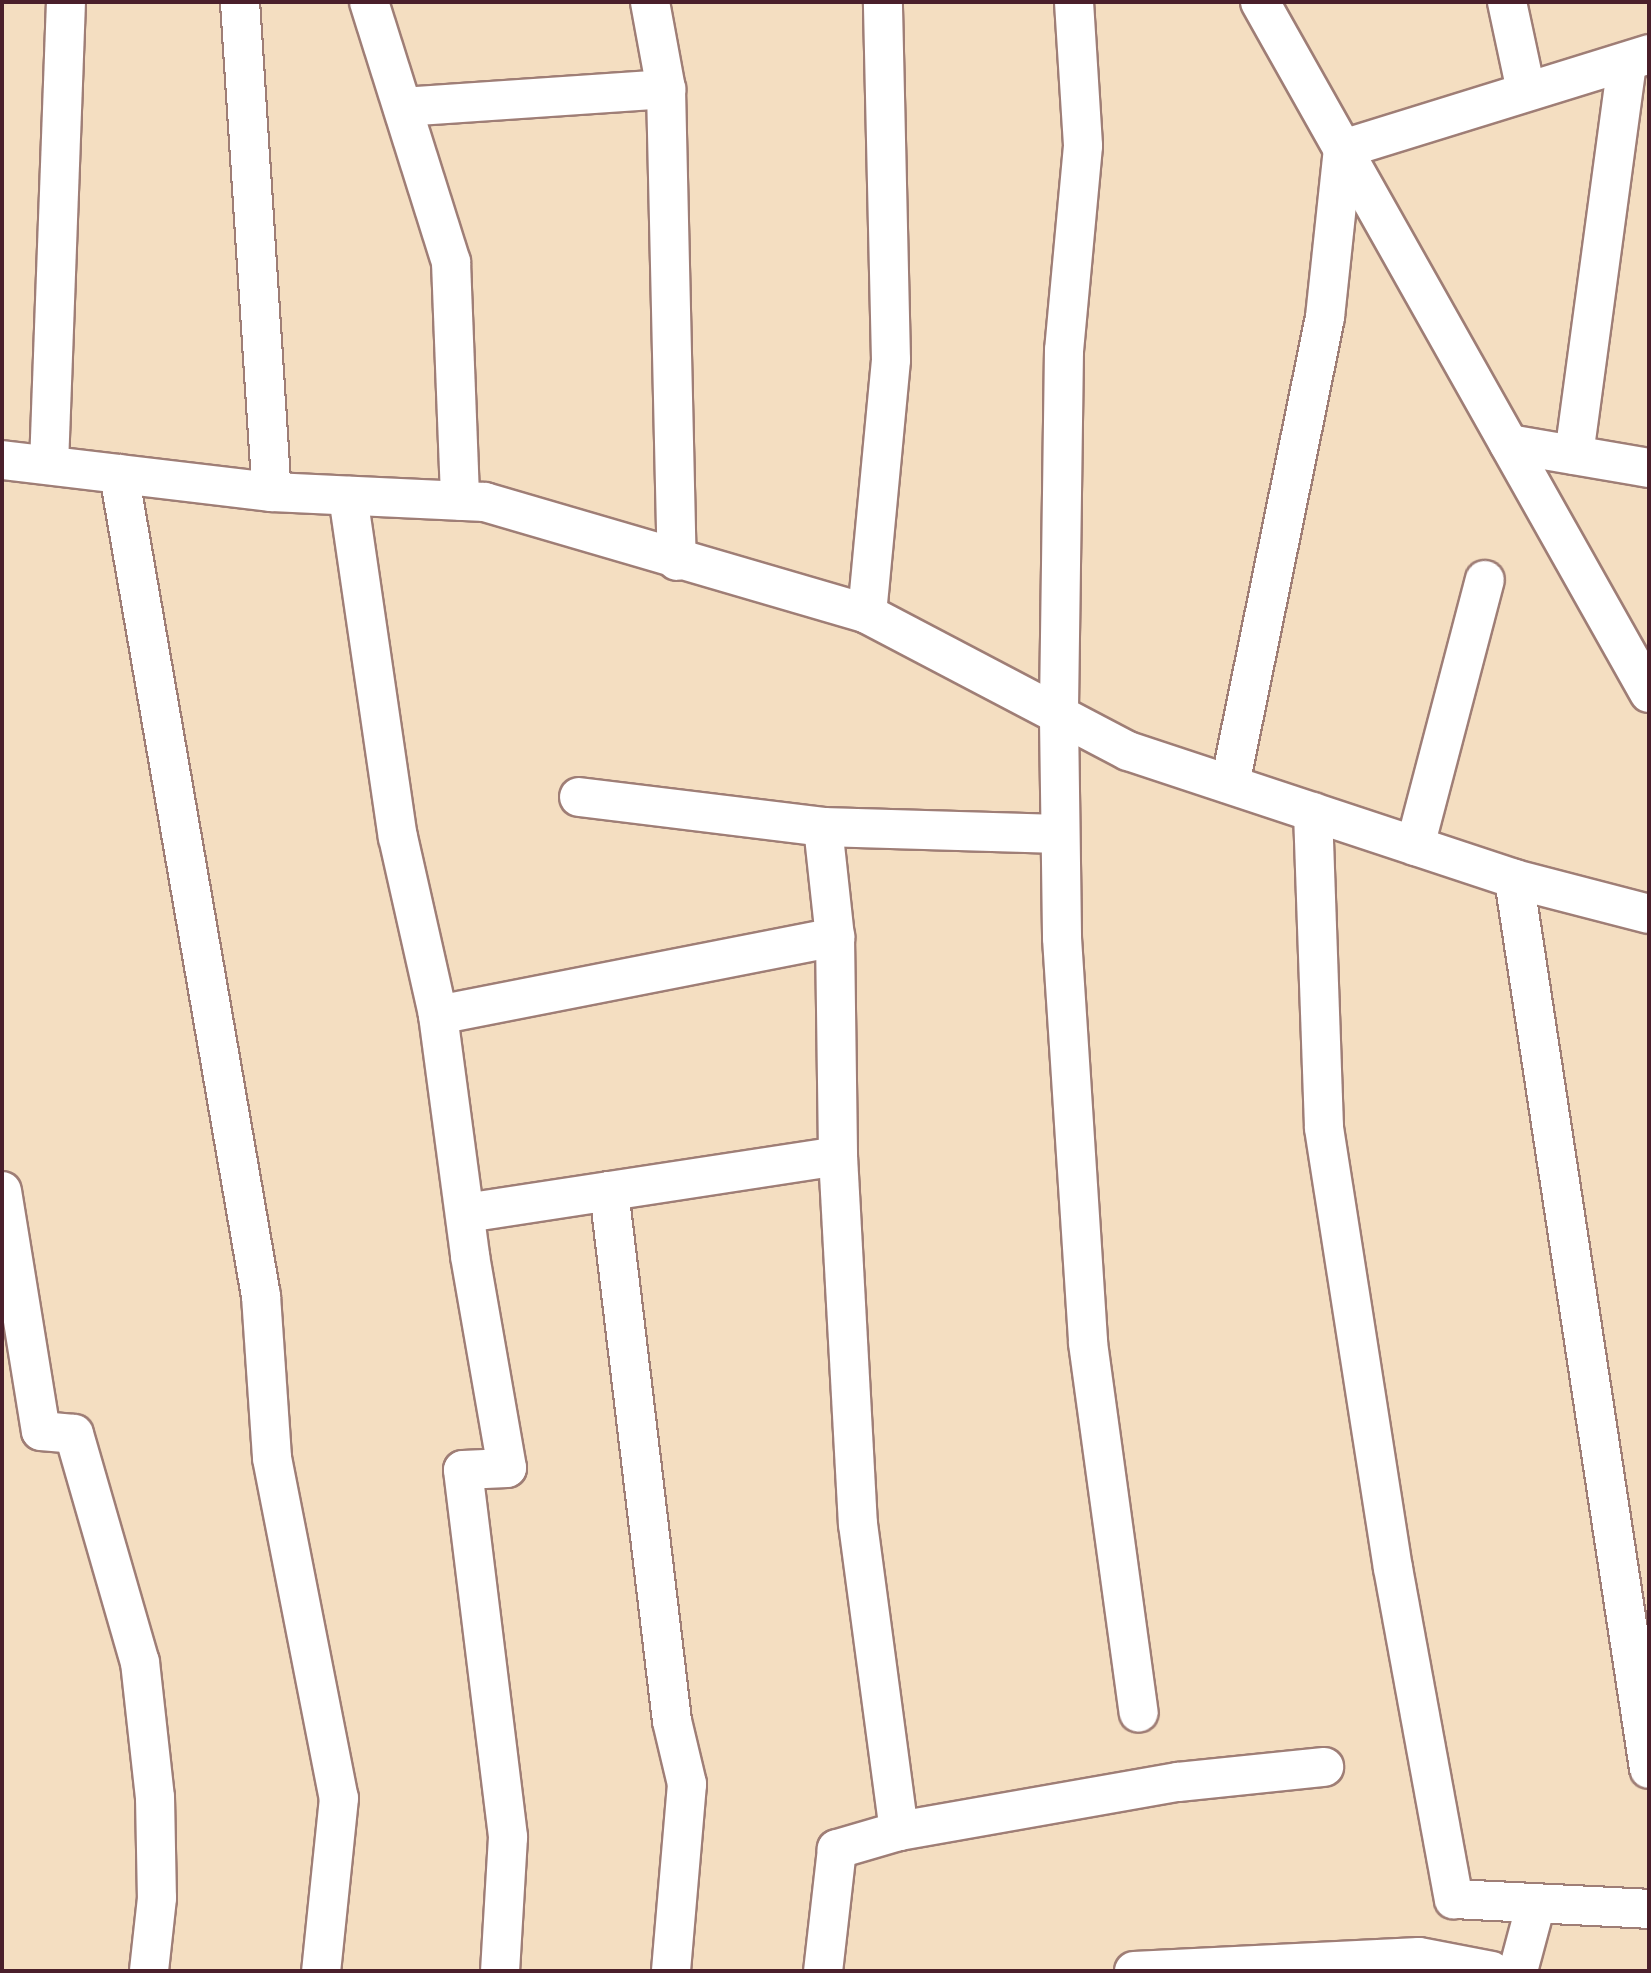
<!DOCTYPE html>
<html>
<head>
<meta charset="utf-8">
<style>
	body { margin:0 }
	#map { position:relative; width:1651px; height:1973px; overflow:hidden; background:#f4dec1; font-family:"Libre Bodoni",serif }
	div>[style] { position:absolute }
	.roads { filter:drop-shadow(2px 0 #9f7e76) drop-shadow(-2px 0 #9f7e76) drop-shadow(0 2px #9f7e76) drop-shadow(0 -2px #9f7e76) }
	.minor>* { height:38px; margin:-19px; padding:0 19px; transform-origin:19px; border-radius:19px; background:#fff }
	span { translate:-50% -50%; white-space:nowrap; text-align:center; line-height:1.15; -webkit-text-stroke:5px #fcf5e5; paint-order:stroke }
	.frame { position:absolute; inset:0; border:4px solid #4a1f2b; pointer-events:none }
</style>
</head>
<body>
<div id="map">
	<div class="roads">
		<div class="minor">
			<i style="left:240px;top:2px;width:491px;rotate:86.3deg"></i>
			<i style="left:369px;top:2px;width:273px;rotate:72.5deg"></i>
			<i style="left:451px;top:262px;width:239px;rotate:87.8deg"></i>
			<i style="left:650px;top:2px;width:88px;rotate:79.6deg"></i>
			<i style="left:666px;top:89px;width:472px;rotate:88.7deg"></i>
			<i style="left:1074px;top:2px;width:144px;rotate:86.4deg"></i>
			<i style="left:1083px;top:146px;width:205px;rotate:95.3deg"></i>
			<i style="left:1064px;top:350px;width:369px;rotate:90.8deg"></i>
			<i style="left:1059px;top:719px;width:219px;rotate:89.2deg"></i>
			<i style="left:1062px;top:938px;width:406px;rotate:86.3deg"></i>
			<i style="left:1088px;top:1343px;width:373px;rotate:82.2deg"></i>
			<i style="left:1260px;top:2px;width:793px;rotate:60.62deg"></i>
			<i style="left:1507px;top:2px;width:91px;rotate:77.9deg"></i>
			<i style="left:403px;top:107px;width:264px;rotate:-3.9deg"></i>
			<i style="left:1509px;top:444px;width:142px;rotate:9.7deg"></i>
			<i style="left:1574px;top:455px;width:397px;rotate:-82.3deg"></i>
			<i style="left:2px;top:460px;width:272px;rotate:6.8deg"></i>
			<i style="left:272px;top:492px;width:213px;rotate:2.7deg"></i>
			<i style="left:485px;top:502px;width:398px;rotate:16.3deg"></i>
			<i style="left:867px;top:614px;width:295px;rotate:27.7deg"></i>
			<i style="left:1128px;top:751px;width:407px;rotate:18.3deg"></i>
			<i style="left:1514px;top:879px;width:139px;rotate:14.5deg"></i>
			<i style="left:49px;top:465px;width:463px;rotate:-87.9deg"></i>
			<i style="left:119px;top:474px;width:834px;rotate:80.2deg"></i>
			<i style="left:261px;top:1296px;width:162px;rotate:86.1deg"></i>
			<i style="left:272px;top:1458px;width:347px;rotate:78.9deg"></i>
			<i style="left:339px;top:1798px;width:174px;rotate:95.9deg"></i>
			<i style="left:348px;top:496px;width:345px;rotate:81.7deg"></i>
			<i style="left:398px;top:837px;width:182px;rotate:77.3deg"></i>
			<i style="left:438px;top:1015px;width:243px;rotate:82.4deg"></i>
			<i style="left:470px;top:1256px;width:215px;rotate:80.1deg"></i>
			<i style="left:507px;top:1468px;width:44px;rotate:177.4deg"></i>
			<i style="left:463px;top:1470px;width:370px;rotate:83deg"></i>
			<i style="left:508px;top:1837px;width:134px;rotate:93.4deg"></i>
			<i style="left:867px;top:614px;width:255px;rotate:-84.6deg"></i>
			<i style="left:891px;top:360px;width:358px;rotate:-91.3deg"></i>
			<i style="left:1230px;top:784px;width:477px;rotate:-78.5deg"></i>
			<i style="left:1325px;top:317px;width:169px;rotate:-83.9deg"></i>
			<i style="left:1343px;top:149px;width:320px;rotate:-17.2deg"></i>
			<i style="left:579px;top:797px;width:246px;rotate:7deg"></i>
			<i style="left:823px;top:827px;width:237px;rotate:1.7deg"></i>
			<i style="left:1313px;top:812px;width:316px;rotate:88deg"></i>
			<i style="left:1324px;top:1128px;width:445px;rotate:81.1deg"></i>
			<i style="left:1393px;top:1568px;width:337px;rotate:79.6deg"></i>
			<i style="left:1454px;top:1899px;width:195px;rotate:2.9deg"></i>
			<i style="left:823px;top:827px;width:111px;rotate:83.8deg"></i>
			<i style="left:835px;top:937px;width:219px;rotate:89.2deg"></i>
			<i style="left:838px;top:1156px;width:369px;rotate:86.9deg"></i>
			<i style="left:858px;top:1524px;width:310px;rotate:82.4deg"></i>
			<i style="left:899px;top:1831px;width:65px;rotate:163.8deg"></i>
			<i style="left:837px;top:1849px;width:123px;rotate:96.5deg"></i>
			<i style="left:1415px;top:846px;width:275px;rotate:-75.3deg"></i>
			<i style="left:1514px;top:879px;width:900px;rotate:81.37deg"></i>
			<i style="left:438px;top:1015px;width:405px;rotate:-11.1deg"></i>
			<i style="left:2px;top:1191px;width:243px;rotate:80.8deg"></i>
			<i style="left:41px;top:1431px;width:33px;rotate:5deg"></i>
			<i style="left:74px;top:1434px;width:237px;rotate:73.9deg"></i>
			<i style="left:140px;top:1662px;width:136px;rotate:83.7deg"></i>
			<i style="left:155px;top:1797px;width:101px;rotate:88.9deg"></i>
			<i style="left:157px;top:1898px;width:73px;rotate:96.3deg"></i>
			<i style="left:609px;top:1191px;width:534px;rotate:83.22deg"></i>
			<i style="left:672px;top:1721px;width:65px;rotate:76.6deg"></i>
			<i style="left:687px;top:1784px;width:188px;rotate:94.9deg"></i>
			<i style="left:466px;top:1213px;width:376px;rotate:-8.7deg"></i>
			<i style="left:899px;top:1831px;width:283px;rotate:-10deg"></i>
			<i style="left:1178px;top:1782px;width:147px;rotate:-5.9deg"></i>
			<i style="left:1134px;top:1971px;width:285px;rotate:-2.8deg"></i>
			<i style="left:1419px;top:1957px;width:74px;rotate:10.9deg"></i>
			<i style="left:1518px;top:1971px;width:69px;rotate:-75deg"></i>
		</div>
	</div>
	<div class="frame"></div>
</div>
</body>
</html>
